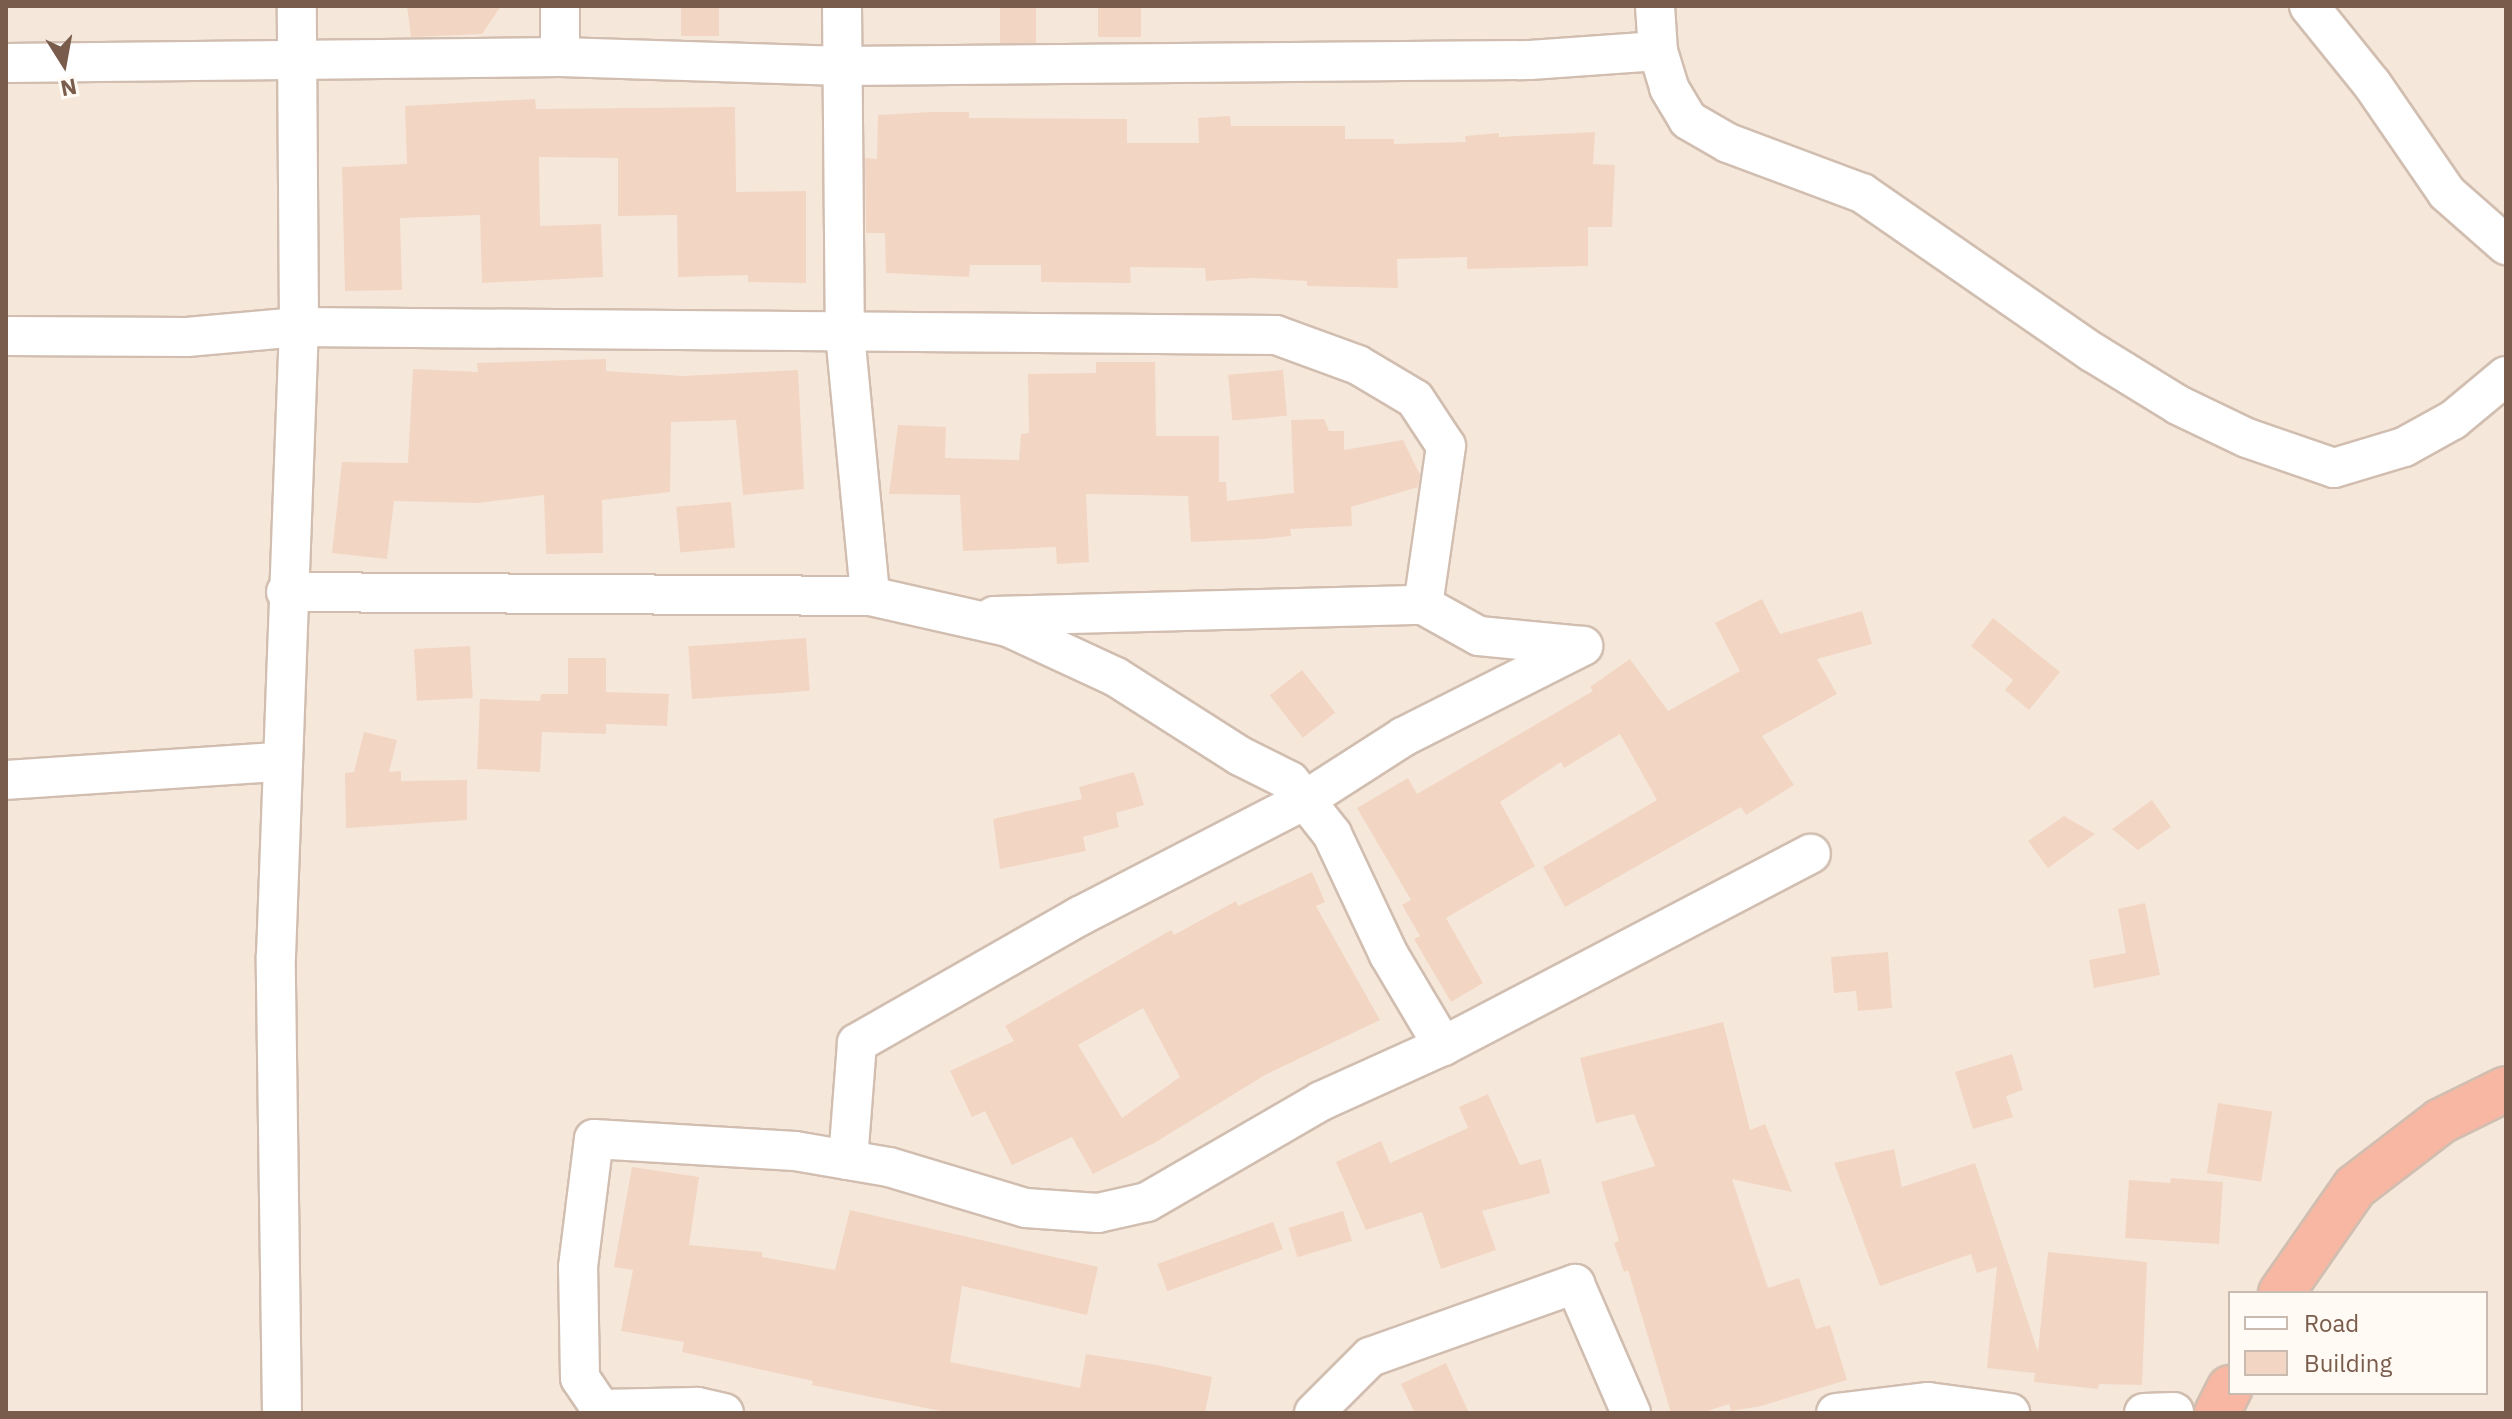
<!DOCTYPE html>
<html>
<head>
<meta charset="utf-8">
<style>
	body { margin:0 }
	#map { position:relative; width:2512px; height:1419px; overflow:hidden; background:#fdf6ec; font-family:"IBM Plex Sans",sans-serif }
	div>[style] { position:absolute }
	.residential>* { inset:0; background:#f5e8da }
	.building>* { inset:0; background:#f3d5c3; transform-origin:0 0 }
	.roads { filter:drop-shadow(2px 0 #d1beb0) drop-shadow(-2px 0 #d1beb0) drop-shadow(0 2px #d1beb0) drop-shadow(0 -2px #d1beb0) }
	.minor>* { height:38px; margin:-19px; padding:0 19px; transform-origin:19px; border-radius:19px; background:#fff }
	.highway>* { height:44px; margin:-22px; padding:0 22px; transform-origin:22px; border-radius:22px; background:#f7b7a3 }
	span { translate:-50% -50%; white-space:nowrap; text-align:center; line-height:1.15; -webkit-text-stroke:8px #fffaf3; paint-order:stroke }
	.frame { position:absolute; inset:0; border:8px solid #7a5c4d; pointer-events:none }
	.legend { position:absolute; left:2228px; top:1291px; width:260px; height:104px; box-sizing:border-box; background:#fffaf3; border:2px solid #cabbb1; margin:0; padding:10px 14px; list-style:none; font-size:24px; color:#7a5c4d }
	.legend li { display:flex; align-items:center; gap:16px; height:40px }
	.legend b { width:40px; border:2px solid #cabbb1 }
	.north { position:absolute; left:24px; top:24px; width:80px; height:80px; -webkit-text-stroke:6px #fffaf3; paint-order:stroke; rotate:169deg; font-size:22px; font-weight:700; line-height:32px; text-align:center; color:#7a5c4d }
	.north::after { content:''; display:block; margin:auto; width:28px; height:36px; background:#7a5c4d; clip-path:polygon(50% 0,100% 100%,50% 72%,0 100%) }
</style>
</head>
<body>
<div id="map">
	<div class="residential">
		<i style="clip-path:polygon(evenodd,6px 6px,2506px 6px,2506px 1413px,6px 1413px,6px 6px,2230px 1293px,2486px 1293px,2486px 1393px,2230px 1393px,2230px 1293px)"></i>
	</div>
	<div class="building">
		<i style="clip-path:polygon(407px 6px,501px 6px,482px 34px,411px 37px)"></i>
		<i style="left:681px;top:6px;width:38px;height:30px"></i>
		<i style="left:1000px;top:6px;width:36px;height:37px"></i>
		<i style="left:1098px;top:6px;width:43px;height:31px"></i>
		<i style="clip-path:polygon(535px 99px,536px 109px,735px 107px,736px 192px,806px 191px,806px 283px,748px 282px,748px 275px,678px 277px,677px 215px,618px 216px,618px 158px,539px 157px,540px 226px,601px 224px,603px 277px,482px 283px,480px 215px,400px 218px,402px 290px,345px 291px,342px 167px,407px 164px,405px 106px)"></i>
		<i style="clip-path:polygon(932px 112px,969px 112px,969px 118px,1127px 119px,1127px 143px,1199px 143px,1198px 118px,1230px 116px,1231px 126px,1345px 126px,1345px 139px,1394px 139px,1394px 144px,1466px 142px,1465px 136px,1499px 133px,1499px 137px,1595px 132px,1593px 164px,1615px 165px,1612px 227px,1588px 227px,1588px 266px,1467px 269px,1467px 257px,1397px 259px,1398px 288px,1307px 286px,1307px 281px,1254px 278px,1206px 281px,1205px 268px,1130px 267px,1131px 283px,1041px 282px,1041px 265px,970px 265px,969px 277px,886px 273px,885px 233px,866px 233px,865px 158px,877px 159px,878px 115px)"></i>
		<i style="clip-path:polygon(606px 359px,606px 371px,683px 376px,798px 370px,804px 489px,743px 495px,736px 420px,671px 422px,670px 492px,602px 500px,603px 553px,546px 554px,544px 495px,478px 503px,394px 501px,387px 559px,332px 553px,342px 462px,408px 463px,413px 369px,478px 372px,477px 363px)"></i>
		<i style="clip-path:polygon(1096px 362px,1155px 362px,1156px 436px,1219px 436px,1219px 482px,1226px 482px,1227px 501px,1294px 493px,1291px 420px,1324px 419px,1329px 431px,1344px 431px,1344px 450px,1403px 440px,1420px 475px,1418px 487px,1351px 507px,1352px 526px,1290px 529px,1291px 536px,1261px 539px,1191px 542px,1188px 496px,1086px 494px,1089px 562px,1057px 564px,1056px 547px,963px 551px,960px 495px,889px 494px,898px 425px,946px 427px,945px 458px,1019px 460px,1021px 434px,1029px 433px,1028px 374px,1096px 373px)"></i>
		<i style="left:1283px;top:370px;width:46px;height:55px;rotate:85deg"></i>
		<i style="left:731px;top:502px;width:46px;height:55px;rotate:85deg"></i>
		<i style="clip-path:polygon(1762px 599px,1780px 634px,1862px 611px,1872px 644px,1817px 659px,1837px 694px,1762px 736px,1794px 785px,1746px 815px,1741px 807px,1565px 907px,1543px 867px,1657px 800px,1620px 734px,1564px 768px,1561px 762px,1500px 802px,1535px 866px,1446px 918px,1483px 983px,1451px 1002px,1414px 939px,1420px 936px,1402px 905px,1411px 900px,1357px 808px,1408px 778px,1417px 794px,1593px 691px,1590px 687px,1630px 659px,1668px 711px,1740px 671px,1715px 623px)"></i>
		<i style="clip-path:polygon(1993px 618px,2060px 672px,2029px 710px,2005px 690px,2013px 680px,1971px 646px)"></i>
		<i style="left:806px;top:638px;width:53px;height:118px;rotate:86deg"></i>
		<i style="left:470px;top:646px;width:52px;height:56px;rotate:87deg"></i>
		<i style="clip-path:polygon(568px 658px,606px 658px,606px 692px,669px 694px,667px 726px,606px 724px,606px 734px,542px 732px,540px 772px,477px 769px,480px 699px,540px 701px,541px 694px,568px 694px)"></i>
		<i style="left:1302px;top:670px;width:54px;height:41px;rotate:52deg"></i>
		<i style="clip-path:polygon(364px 732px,397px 740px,389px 772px,401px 771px,401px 781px,467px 780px,467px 820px,346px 828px,345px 773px,354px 772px)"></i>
		<i style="clip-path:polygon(1134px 772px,1144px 805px,1116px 813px,1119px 827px,1083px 837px,1086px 851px,1000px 869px,993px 819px,1082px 799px,1079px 787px)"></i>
		<i style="clip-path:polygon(2152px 800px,2171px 827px,2138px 850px,2112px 829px)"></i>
		<i style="clip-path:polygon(2064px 816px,2095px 834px,2048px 868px,2028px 841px)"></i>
		<i style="clip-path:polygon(evenodd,1312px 872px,1325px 902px,1316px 906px,1380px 1020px,1265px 1075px,1156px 1142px,1093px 1174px,1072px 1137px,1012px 1165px,985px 1111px,972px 1117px,950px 1071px,1014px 1041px,1005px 1026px,1171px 930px,1174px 935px,1236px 901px,1238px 906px,1312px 872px,1143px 1008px,1180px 1077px,1122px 1118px,1078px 1045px,1143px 1008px)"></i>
		<i style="clip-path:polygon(2145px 903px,2160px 975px,2094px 988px,2089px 960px,2126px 953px,2118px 909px)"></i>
		<i style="clip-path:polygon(1888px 952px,1892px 1008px,1858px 1011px,1856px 991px,1834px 993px,1831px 957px)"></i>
		<i style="clip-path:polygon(1723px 1022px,1750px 1130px,1765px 1124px,1792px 1192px,1732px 1179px,1768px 1288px,1799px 1278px,1816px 1329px,1830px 1325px,1847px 1380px,1761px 1406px,1731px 1411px,1729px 1404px,1701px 1413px,1671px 1413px,1628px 1270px,1624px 1272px,1614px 1243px,1619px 1241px,1601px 1182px,1655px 1166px,1634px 1114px,1596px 1123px,1580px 1058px)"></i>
		<i style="clip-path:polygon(2012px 1054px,2023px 1090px,2006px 1096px,2013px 1117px,1973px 1129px,1955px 1072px)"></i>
		<i style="clip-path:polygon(1488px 1094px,1520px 1165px,1541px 1159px,1550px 1193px,1482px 1211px,1496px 1250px,1441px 1269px,1422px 1212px,1366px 1230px,1336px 1162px,1381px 1141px,1390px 1163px,1468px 1128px,1459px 1107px)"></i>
		<i style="left:2218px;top:1103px;width:55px;height:71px;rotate:9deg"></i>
		<i style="clip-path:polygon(1894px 1149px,1902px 1187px,1975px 1163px,2038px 1352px,2048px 1252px,2147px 1262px,2142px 1385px,2099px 1384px,2098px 1389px,2034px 1382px,2035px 1373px,1987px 1368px,1997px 1267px,1977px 1273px,1971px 1254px,1880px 1286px,1834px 1163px)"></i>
		<i style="clip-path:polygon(632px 1167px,699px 1177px,689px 1245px,762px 1252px,762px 1257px,835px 1270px,850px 1210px,1098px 1267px,1087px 1315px,962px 1286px,950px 1362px,1080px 1388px,1086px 1354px,1157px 1365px,1212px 1377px,1205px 1413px,950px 1413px,812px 1385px,813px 1381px,682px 1352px,684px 1342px,621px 1331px,633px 1270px,614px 1267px)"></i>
		<i style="clip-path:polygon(2171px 1178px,2223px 1182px,2219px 1244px,2125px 1238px,2129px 1180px,2170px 1183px)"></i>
		<i style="left:1343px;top:1211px;width:31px;height:57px;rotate:73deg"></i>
		<i style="left:1273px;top:1222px;width:29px;height:123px;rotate:70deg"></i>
		<i style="clip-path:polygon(1446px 1363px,1469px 1413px,1415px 1413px,1401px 1384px)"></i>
	</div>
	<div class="roads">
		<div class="minor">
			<i style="left:842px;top:6px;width:328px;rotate:89.5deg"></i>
			<i style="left:845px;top:334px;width:263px;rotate:84.5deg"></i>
			<i style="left:1655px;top:6px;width:45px;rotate:86.2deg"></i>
			<i style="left:1658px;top:51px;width:39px;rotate:73deg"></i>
			<i style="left:1669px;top:88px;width:37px;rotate:59deg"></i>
			<i style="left:1688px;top:120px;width:46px;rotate:29.9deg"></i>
			<i style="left:1728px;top:143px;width:143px;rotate:20.5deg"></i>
			<i style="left:1862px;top:193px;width:280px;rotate:34.7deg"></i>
			<i style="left:2092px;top:352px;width:101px;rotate:31.6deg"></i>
			<i style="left:2178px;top:405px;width:76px;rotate:25.6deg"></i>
			<i style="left:2247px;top:438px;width:92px;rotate:19deg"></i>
			<i style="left:2334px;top:468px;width:73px;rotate:-16.7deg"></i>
			<i style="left:2404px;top:447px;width:56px;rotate:-28.9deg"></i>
			<i style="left:2453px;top:420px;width:69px;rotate:-39.7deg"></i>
			<i style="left:2309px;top:6px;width:100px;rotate:51.1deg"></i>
			<i style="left:2372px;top:84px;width:132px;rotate:55.5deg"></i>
			<i style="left:2447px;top:193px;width:79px;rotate:41.4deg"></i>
			<i style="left:560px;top:57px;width:51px;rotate:-90deg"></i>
			<i style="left:6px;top:63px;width:554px;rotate:-0.62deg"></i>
			<i style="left:560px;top:57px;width:283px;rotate:1.8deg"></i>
			<i style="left:843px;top:66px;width:687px;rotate:-0.5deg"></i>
			<i style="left:1530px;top:60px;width:128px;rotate:-4deg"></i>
			<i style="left:6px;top:336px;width:181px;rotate:0.3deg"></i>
			<i style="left:187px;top:337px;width:112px;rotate:-5.1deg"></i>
			<i style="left:299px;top:327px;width:977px;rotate:0.47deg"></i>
			<i style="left:1276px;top:335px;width:87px;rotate:20.1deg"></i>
			<i style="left:1358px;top:365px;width:66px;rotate:30.8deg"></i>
			<i style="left:1415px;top:399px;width:56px;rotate:56.6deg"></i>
			<i style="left:1446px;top:446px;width:161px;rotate:98.2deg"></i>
			<i style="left:286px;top:592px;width:584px;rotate:0.39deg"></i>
			<i style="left:870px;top:596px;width:141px;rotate:12.7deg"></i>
			<i style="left:1008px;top:627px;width:119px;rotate:24.8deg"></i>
			<i style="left:1116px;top:677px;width:147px;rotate:32.5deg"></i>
			<i style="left:1240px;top:756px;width:56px;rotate:26.6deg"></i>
			<i style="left:1290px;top:781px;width:68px;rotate:51.6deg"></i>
			<i style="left:1332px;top:834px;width:134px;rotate:64.8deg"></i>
			<i style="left:1389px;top:955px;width:106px;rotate:59.3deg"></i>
			<i style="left:994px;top:616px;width:429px;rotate:-1.5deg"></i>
			<i style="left:1423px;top:605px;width:64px;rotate:29deg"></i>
			<i style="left:1479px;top:636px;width:104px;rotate:5.5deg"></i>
			<i style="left:6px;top:780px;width:274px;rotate:-3.8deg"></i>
			<i style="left:848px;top:1160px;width:117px;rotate:-85.6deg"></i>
			<i style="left:857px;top:1043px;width:257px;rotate:-29.7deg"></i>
			<i style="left:1080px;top:916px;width:253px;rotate:-27.3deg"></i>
			<i style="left:1305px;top:800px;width:117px;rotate:-32.7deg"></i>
			<i style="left:1403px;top:737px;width:202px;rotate:-26.8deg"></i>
			<i style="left:282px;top:1413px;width:457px;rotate:-90.8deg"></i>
			<i style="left:276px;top:956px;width:629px;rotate:-87.91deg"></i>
			<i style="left:299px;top:327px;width:321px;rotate:-90.4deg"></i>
			<i style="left:724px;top:1413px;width:28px;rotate:-167deg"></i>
			<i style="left:697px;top:1407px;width:96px;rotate:178.8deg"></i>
			<i style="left:601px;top:1409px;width:37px;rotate:-124deg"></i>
			<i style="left:580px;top:1378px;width:111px;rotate:-91deg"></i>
			<i style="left:578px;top:1267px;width:129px;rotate:-82.9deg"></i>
			<i style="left:594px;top:1139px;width:201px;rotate:3.4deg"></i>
			<i style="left:795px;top:1151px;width:95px;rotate:9.7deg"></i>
			<i style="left:889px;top:1167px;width:143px;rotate:16.7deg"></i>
			<i style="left:1026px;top:1208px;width:72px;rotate:4deg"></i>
			<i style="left:1098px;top:1213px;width:50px;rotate:-12.7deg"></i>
			<i style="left:1147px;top:1202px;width:201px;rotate:-30.1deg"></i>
			<i style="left:1321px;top:1101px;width:134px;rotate:-24.3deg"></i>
			<i style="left:1443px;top:1046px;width:415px;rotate:-27.6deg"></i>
			<i style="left:1314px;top:1413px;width:79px;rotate:-45deg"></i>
			<i style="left:1370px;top:1357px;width:218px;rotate:-19.6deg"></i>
			<i style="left:1575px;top:1284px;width:141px;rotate:66.5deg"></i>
			<i style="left:1836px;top:1413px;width:93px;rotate:-6.8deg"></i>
			<i style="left:1928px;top:1402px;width:83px;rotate:7.6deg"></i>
			<i style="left:2144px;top:1413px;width:30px;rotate:-2deg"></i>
		</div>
		<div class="highway">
			<i style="left:2281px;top:1293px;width:129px;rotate:-55.1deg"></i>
			<i style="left:2355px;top:1187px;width:108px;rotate:-37.5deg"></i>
			<i style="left:2441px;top:1121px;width:72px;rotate:-26.2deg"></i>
			<i style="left:2217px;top:1413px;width:28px;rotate:-63deg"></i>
		</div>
	</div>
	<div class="frame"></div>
	<ul class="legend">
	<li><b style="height:10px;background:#fff"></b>Road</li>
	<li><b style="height:22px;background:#f3d5c3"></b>Building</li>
	</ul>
	<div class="north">N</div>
</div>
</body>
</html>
